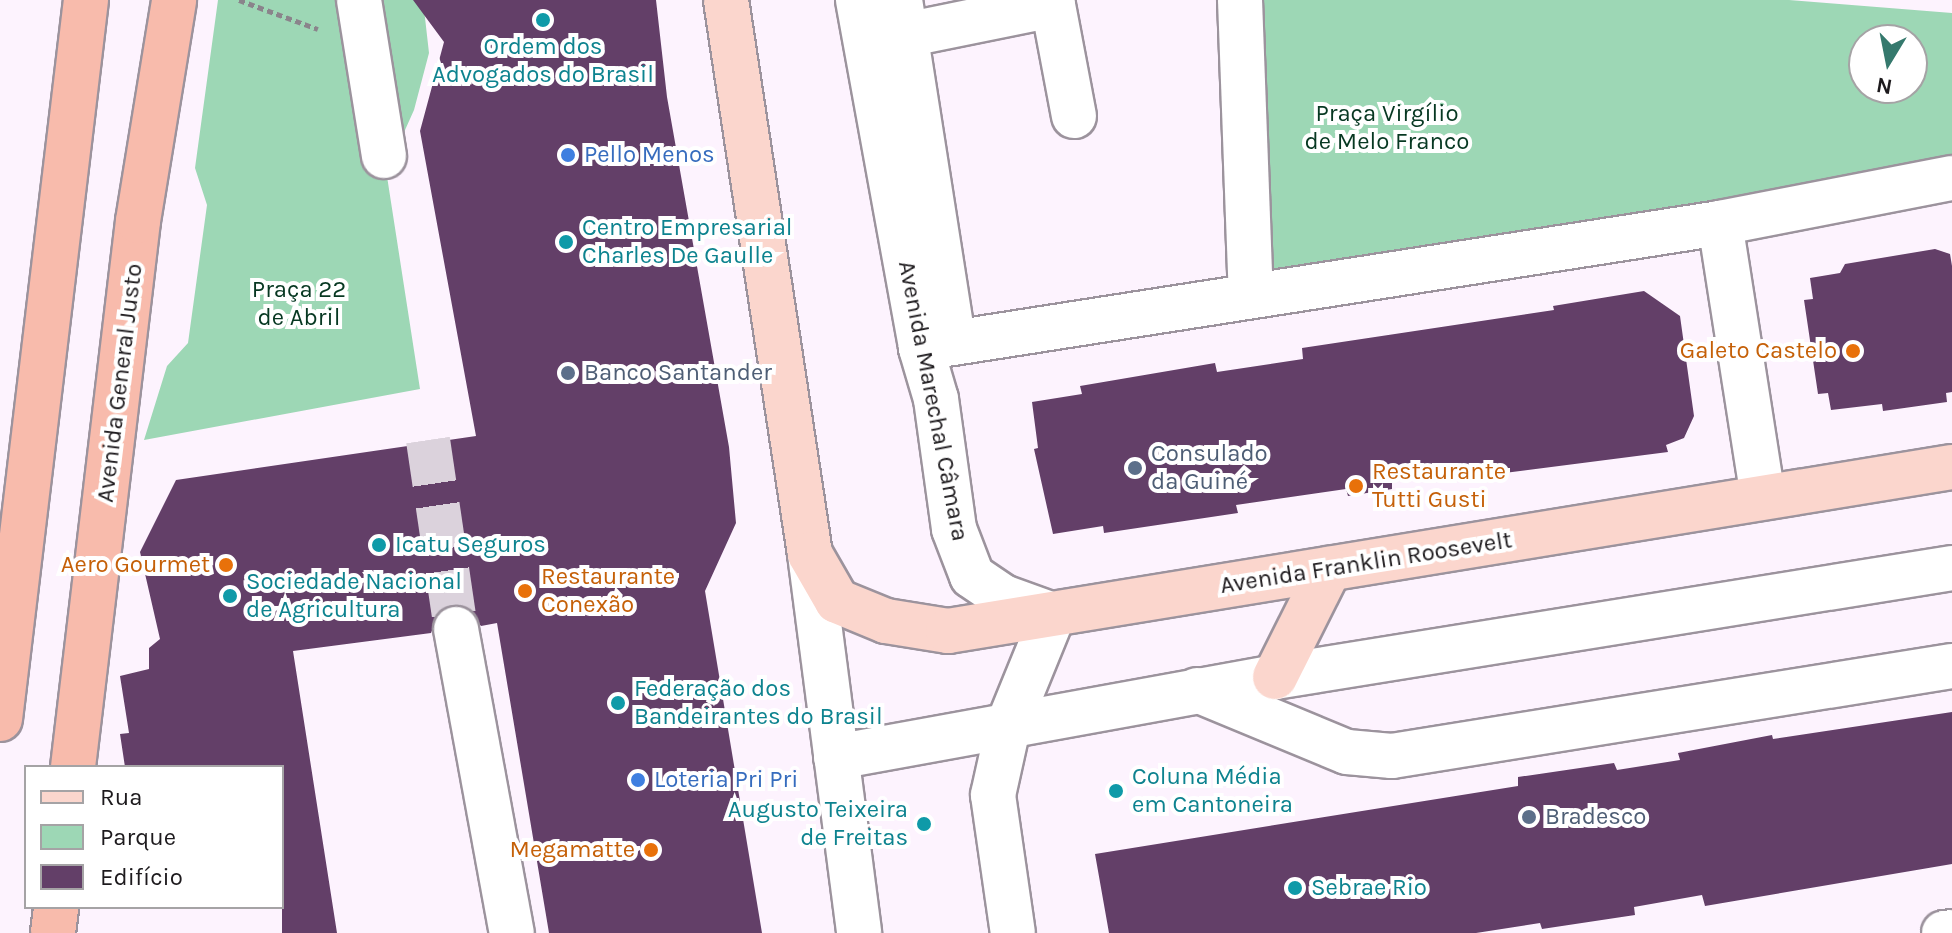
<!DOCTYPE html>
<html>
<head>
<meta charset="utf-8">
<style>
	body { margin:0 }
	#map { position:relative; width:1952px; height:933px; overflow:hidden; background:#fdf3fe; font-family:Karla,sans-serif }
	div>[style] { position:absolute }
	.green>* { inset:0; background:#9dd7b5 }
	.building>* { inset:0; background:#633f68 }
	.minor-tunnel>* { height:44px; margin-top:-22px; transform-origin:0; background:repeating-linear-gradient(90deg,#dbd2dc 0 44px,transparent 0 66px) }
	.path>* { height:5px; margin-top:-2.5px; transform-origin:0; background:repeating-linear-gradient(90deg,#8a848b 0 6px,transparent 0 10px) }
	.roads { filter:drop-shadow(2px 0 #9c939d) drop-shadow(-2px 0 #9c939d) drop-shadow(0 2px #9c939d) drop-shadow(0 -2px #9c939d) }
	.minor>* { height:44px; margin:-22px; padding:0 22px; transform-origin:22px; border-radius:22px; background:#fff }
	.major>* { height:44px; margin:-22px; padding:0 22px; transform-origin:22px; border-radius:22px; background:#fbd6cd }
	.highway>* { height:44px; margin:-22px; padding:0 22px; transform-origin:22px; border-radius:22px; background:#f8bbac }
	.dots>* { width:22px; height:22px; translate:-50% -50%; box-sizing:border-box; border:4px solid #fff; border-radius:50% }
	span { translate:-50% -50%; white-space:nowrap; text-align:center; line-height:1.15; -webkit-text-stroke:8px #fff; paint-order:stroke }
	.culture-label { font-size:24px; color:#0d838f }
	.left { translate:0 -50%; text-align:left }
	.right { translate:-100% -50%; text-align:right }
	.park-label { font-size:24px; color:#073822 }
	.shop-label { font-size:24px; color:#366cbe }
	.food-label { font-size:24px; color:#c56008 }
	.service-label { font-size:24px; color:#4e5e75 }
	.street-label { font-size:24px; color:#1d1a1d }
	.legend { position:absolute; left:24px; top:765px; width:260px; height:144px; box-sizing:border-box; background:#fff; border:2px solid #a5a3a5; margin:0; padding:10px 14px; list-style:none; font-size:24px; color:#1d1a1d }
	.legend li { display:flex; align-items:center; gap:16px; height:40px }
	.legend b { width:40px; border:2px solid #a5a3a5 }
	.north { position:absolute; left:1848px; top:24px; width:80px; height:80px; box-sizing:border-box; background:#fff; border:2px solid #a5a3a5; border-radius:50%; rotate:190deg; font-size:22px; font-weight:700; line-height:32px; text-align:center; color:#1d1a1d }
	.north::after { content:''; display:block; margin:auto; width:28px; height:36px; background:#35796d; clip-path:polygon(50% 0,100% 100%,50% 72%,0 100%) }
</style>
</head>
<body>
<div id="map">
	<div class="green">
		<i style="clip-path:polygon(218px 0,423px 0,429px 53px,414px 110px,401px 139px,384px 157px,420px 389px,144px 440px,167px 366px,188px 343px,207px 205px,195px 168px)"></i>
		<i style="clip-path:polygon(evenodd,1255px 0,1789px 0,1952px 13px,1952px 159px,1264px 280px,1255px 0,1864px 40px,1912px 40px,1912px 88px,1864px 88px,1864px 40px)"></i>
	</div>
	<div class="building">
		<i style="clip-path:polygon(413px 0,656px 0,667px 97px,729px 447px,736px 523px,705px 591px,762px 933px,549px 933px,497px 623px,481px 626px,464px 605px,440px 610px,431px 633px,293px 651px,337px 933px,282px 933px,282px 767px,125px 767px,120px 734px,129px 733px,120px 676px,149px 669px,149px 648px,160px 639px,140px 552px,176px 480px,476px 436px,420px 131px,444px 42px)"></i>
		<i style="clip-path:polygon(1935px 249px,1950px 254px,1952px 266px,1952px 392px,1946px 393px,1947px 402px,1883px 411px,1882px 404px,1831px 410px,1828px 393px,1818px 394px,1804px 300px,1813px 299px,1810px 278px,1840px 273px,1845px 264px)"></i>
		<i style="clip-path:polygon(1644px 291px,1680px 316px,1694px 416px,1684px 438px,1666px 445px,1668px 452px,1473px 477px,1472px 470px,1392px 482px,1392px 489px,1348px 496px,1346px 489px,1236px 505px,1238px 513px,1104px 533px,1103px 526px,1053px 534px,1034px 449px,1038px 448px,1032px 402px,1082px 394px,1080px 386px,1215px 363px,1217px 372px,1303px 359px,1302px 348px,1554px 310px,1553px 306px)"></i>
		<i style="clip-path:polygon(1952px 712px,1952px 864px,1705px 906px,1702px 895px,1634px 907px,1635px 915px,1542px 929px,1540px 923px,1476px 933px,1109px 933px,1095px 854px,1518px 786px,1518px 777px,1614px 763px,1617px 770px,1680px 760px,1678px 753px,1772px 735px,1773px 739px)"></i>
	</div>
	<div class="minor-tunnel">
		<i style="left:428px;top:440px;width:191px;rotate:81.6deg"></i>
	</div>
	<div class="path">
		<i style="left:239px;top:0;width:84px;rotate:20.2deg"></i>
	</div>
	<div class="roads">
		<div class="minor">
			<i style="left:359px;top:0;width:158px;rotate:80.9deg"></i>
			<i style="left:858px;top:0;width:354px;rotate:79.7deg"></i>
			<i style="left:921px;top:348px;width:53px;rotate:73.6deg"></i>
			<i style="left:936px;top:399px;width:131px;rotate:82.1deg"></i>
			<i style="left:954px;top:529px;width:50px;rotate:69deg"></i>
			<i style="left:972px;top:576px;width:37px;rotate:34deg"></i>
			<i style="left:1003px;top:597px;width:53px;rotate:19.8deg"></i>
			<i style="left:1053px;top:615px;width:117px;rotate:112.2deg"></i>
			<i style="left:1009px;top:723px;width:74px;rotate:102.5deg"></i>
			<i style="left:993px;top:795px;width:139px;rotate:81.8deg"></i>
			<i style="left:900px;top:0;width:347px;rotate:81.1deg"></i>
			<i style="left:1240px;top:0;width:296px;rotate:87.9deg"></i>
			<i style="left:905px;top:35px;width:151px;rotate:-11.5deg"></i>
			<i style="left:1053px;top:5px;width:113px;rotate:79.3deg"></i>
			<i style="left:1720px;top:223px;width:277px;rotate:81.1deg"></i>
			<i style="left:921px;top:348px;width:809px;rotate:-8.89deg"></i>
			<i style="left:1720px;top:223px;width:236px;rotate:-11deg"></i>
			<i style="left:810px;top:554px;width:382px;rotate:82.6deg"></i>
			<i style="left:456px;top:629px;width:309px;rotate:79.6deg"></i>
			<i style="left:1197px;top:690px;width:162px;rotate:22.5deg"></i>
			<i style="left:1347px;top:752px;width:45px;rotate:5.1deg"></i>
			<i style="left:1392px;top:756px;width:567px;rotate:-9.13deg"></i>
			<i style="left:836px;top:757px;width:446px;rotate:-10.3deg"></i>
			<i style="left:1275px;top:677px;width:686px;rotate:-9.15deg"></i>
			<i style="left:1944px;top:933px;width:8px;rotate:-7deg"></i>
		</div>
		<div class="major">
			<i style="left:726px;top:0;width:560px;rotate:81.38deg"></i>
			<i style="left:810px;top:554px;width:54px;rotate:60.1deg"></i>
			<i style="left:837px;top:601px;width:53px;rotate:22.2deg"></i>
			<i style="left:886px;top:621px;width:63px;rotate:9.2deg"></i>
			<i style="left:948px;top:631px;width:1017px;rotate:-9.28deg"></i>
			<i style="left:1275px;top:677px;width:121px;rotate:-63.4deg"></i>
		</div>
		<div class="highway">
			<i style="left:0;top:719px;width:724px;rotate:-83.18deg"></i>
			<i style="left:73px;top:767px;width:550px;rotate:-83.21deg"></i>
			<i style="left:138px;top:221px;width:224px;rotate:-80.7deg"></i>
			<i style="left:53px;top:933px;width:26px;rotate:-83deg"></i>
		</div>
	</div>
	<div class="dots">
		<i style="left:543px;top:20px;background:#0f9aa8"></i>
		<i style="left:568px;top:155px;background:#3f7fe0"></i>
		<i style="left:566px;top:242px;background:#0f9aa8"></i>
		<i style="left:1853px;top:351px;background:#e8710a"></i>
		<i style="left:568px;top:373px;background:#5c6f8a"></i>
		<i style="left:1135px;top:468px;background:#5c6f8a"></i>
		<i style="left:1356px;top:486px;background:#e8710a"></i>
		<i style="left:379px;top:545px;background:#0f9aa8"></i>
		<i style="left:226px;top:565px;background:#e8710a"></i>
		<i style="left:525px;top:591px;background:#e8710a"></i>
		<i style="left:230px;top:596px;background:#0f9aa8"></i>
		<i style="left:618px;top:703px;background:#0f9aa8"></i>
		<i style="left:638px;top:780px;background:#3f7fe0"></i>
		<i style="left:1116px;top:791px;background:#0f9aa8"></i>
		<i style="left:1529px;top:817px;background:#5c6f8a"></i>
		<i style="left:924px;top:824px;background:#0f9aa8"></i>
		<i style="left:651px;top:850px;background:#e8710a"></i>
		<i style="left:1295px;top:888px;background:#0f9aa8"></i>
	</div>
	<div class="culture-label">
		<span style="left:543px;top:61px">Ordem dos<br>Advogados do Brasil</span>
		<span class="left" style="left:582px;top:242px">Centro Empresarial<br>Charles De Gaulle</span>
		<span class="left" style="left:395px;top:545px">Icatu Seguros</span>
		<span class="left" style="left:246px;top:596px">Sociedade Nacional<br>de Agricultura</span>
		<span class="left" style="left:634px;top:703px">Federação dos<br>Bandeirantes do Brasil</span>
		<span class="left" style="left:1132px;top:791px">Coluna Média<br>em Cantoneira</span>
		<span class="right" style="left:908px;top:824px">Augusto Teixeira<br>de Freitas</span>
		<span class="left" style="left:1311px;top:888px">Sebrae Rio</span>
	</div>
	<div class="park-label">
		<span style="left:1387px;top:128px">Praça Virgílio<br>de Melo Franco</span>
		<span style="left:299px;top:304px">Praça 22<br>de Abril</span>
	</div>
	<div class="shop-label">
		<span class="left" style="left:584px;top:155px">Pello Menos</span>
		<span class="left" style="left:654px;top:780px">Loteria Pri Pri</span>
	</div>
	<div class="food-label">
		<span class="right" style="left:1837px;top:351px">Galeto Castelo</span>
		<span class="left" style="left:1372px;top:486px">Restaurante<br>Tutti Gusti</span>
		<span class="right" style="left:210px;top:565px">Aero Gourmet</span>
		<span class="left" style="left:541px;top:591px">Restaurante<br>Conexão</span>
		<span class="right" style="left:635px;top:850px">Megamatte</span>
	</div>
	<div class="service-label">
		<span class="left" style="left:584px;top:373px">Banco Santander</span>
		<span class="left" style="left:1151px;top:468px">Consulado<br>da Guiné</span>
		<span class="left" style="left:1545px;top:817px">Bradesco</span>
	</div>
	<div class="street-label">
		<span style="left:120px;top:383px;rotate:-83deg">Avenida General Justo</span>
		<span style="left:933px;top:401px;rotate:79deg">Avenida Marechal Câmara</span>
		<span style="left:1366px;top:563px;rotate:-9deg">Avenida Franklin Roosevelt</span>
	</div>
	<ul class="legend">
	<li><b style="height:10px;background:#fbd6cd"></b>Rua</li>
	<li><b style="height:22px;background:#9dd7b5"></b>Parque</li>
	<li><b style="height:22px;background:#633f68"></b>Edifício</li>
	</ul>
	<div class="north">N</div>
</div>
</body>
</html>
